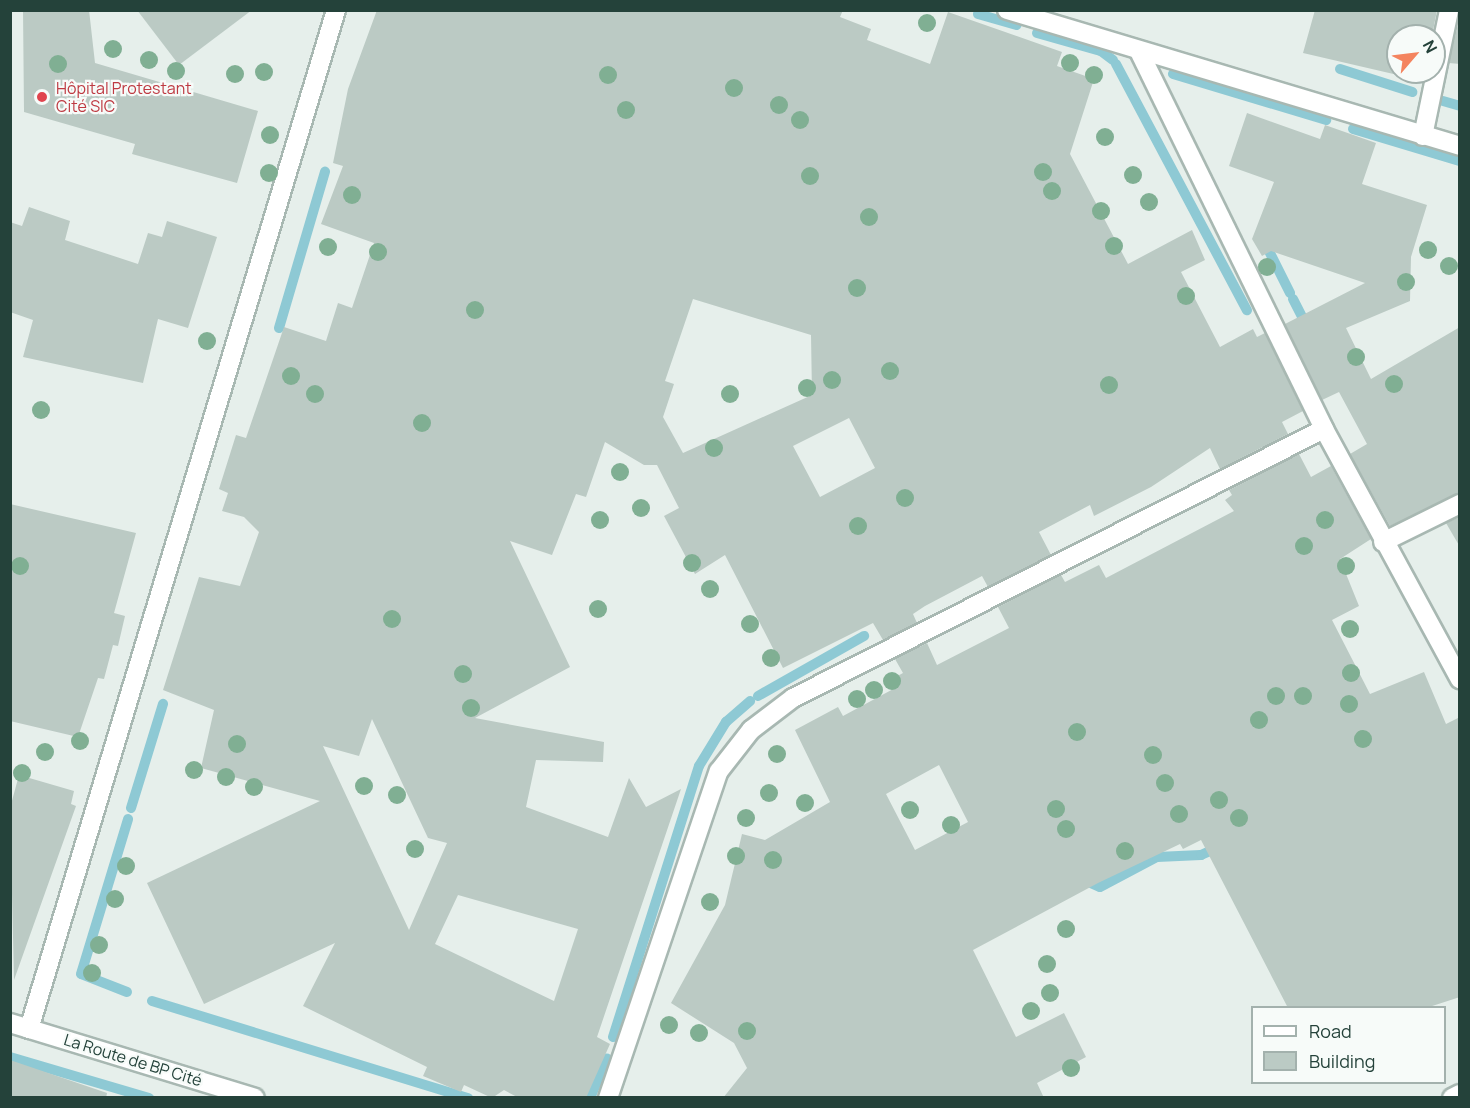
<!DOCTYPE html>
<html>
<head>
<meta charset="utf-8">
<style>
	body { margin:0 }
	#map { position:relative; width:1470px; height:1108px; overflow:hidden; background:#e6efeb; font-family:Manrope,sans-serif }
	div>[style] { position:absolute }
	.stream>* { height:10px; margin:-5px; padding:0 5px; transform-origin:5px; border-radius:5px; background:#8ec9d4 }
	.building>* { inset:0; background:#bbcac4 }
	.roads { filter:drop-shadow(2px 0 #a8b8b2) drop-shadow(-2px 0 #a8b8b2) drop-shadow(0 2px #a8b8b2) drop-shadow(0 -2px #a8b8b2) }
	.street>* { height:18px; margin:-9px; padding:0 9px; transform-origin:9px; border-radius:9px; background:#fff }
	.secondary>* { height:18px; margin:-9px; padding:0 9px; transform-origin:9px; border-radius:9px; background:#fff }
	.trees>* { width:18px; height:18px; margin:-9px; border-radius:50%; background:#80af93 }
	.dots>* { width:16px; height:16px; translate:-50% -50%; box-sizing:border-box; border:3px solid #f7fbf9; border-radius:50% }
	span { translate:-50% -50%; white-space:nowrap; text-align:center; line-height:1.15; -webkit-text-stroke:4.5px #f7fbf9; paint-order:stroke }
	.health-label { font-size:16px; color:#be3a42 }
	.left { translate:0 -50%; text-align:left }
	.street-label { font-size:16px; color:#24423a }
	.frame { position:absolute; inset:0; border:12px solid #24423a; pointer-events:none }
	.legend { position:absolute; left:1251px; top:1006px; width:195px; height:78px; box-sizing:border-box; background:#f7fbf9; border:2px solid #a3b1ad; margin:0; padding:8px 10px; list-style:none; font-size:18px; color:#24423a }
	.legend li { display:flex; align-items:center; gap:12px; height:30px }
	.legend b { width:30px; border:2px solid #a3b1ad }
	.north { position:absolute; left:1386px; top:24px; width:60px; height:60px; box-sizing:border-box; background:#f7fbf9; border:2px solid #a3b1ad; border-radius:50%; rotate:62deg; font-size:16px; font-weight:700; line-height:24px; text-align:center; color:#24423a }
	.north::after { content:''; display:block; margin:auto; width:21px; height:27px; background:#f4845f; clip-path:polygon(50% 0,100% 100%,50% 72%,0 100%) }
</style>
</head>
<body>
<div id="map">
	<div class="stream">
		<i style="left:978px;top:14px;width:40px;rotate:16deg"></i>
		<i style="left:1037px;top:33px;width:66px;rotate:15.7deg"></i>
		<i style="left:1101px;top:51px;width:15px;rotate:37deg"></i>
		<i style="left:1116px;top:64px;width:279px;rotate:62deg"></i>
		<i style="left:1340px;top:69px;width:76px;rotate:17.7deg"></i>
		<i style="left:1173px;top:74px;width:160px;rotate:16.7deg"></i>
		<i style="left:1443px;top:101px;width:18px;rotate:16deg"></i>
		<i style="left:1353px;top:129px;width:112px;rotate:16.7deg"></i>
		<i style="left:1269px;top:251px;width:47px;rotate:63.4deg"></i>
		<i style="left:1293px;top:299px;width:30px;rotate:63deg"></i>
		<i style="left:279px;top:328px;width:163px;rotate:-73.6deg"></i>
		<i style="left:758px;top:696px;width:122px;rotate:-29.5deg"></i>
		<i style="left:131px;top:808px;width:109px;rotate:-72.9deg"></i>
		<i style="left:1084px;top:880px;width:17px;rotate:24deg"></i>
		<i style="left:1100px;top:887px;width:64px;rotate:-27.8deg"></i>
		<i style="left:1157px;top:857px;width:44px;rotate:-2.6deg"></i>
		<i style="left:1201px;top:855px;width:20px;rotate:-24deg"></i>
		<i style="left:127px;top:992px;width:49px;rotate:-158.6deg"></i>
		<i style="left:81px;top:974px;width:162px;rotate:-73.1deg"></i>
		<i style="left:152px;top:1001px;width:331px;rotate:17.1deg"></i>
		<i style="left:613px;top:1037px;width:284px;rotate:-72.4deg"></i>
		<i style="left:699px;top:766px;width:52px;rotate:-58.5deg"></i>
		<i style="left:726px;top:722px;width:32px;rotate:-41deg"></i>
		<i style="left:10px;top:1057px;width:145px;rotate:16.4deg"></i>
		<i style="left:590px;top:1098px;width:43px;rotate:-67deg"></i>
	</div>
	<div class="building">
		<i style="clip-path:polygon(23px 10px,89px 10px,95px 63px,258px 111px,237px 183px,132px 154px,135px 144px,24px 112px)"></i>
		<i style="clip-path:polygon(137px 10px,252px 10px,179px 65px)"></i>
		<i style="clip-path:polygon(evenodd,377px 10px,843px 10px,840px 17px,871px 29px,867px 40px,930px 64px,948px 12px,1062px 52px,1057px 66px,1094px 79px,1070px 154px,1128px 264px,1192px 230px,1205px 260px,1181px 272px,1220px 347px,1253px 329px,1257px 337px,1265px 333px,1303px 411px,1282px 422px,1288px 434px,1220px 469px,1210px 448px,1151px 487px,1094px 516px,1090px 505px,1039px 532px,1051px 555px,988px 587px,982px 576px,925px 606px,913px 614px,917px 623px,883px 640px,873px 623px,783px 668px,725px 555px,695px 574px,664px 516px,679px 508px,657px 465px,644px 465px,605px 442px,586px 497px,576px 494px,552px 555px,510px 541px,570px 667px,475px 718px,604px 742px,603px 762px,536px 760px,526px 807px,608px 837px,629px 778px,646px 807px,681px 789px,597px 1037px,610px 1044px,586px 1098px,519px 1098px,504px 1090px,492px 1098px,464px 1085px,461px 1092px,423px 1076px,427px 1067px,303px 1006px,335px 943px,204px 1004px,147px 883px,320px 801px,201px 768px,214px 710px,163px 690px,199px 577px,240px 586px,259px 532px,244px 517px,222px 511px,228px 493px,219px 489px,236px 435px,246px 438px,284px 327px,326px 341px,338px 303px,352px 308px,374px 243px,321px 224px,343px 166px,333px 163px,348px 89px,377px 10px,693px 299px,811px 335px,812px 395px,683px 453px,663px 417px,674px 384px,665px 381px,693px 299px,377px 10px,849px 418px,875px 468px,820px 497px,793px 446px,849px 418px,377px 10px,372px 719px,428px 838px,447px 843px,409px 930px,323px 746px,359px 756px,372px 719px,377px 10px,458px 895px,578px 929px,554px 1001px,435px 944px,458px 895px)"></i>
		<i style="clip-path:polygon(1315px 10px,1437px 10px,1432px 36px,1398px 36px,1398px 72px,1416px 72px,1415px 79px,1303px 53px)"></i>
		<i style="clip-path:polygon(1460px 15px,1460px 64px,1449px 63px)"></i>
		<i style="clip-path:polygon(1247px 113px,1320px 139px,1325px 125px,1376px 143px,1362px 184px,1427px 205px,1411px 257px,1410px 301px,1346px 328px,1371px 379px,1460px 327px,1460px 493px,1390px 526px,1350px 454px,1367px 444px,1339px 392px,1322px 400px,1285px 324px,1365px 283px,1271px 251px,1262px 256px,1252px 239px,1274px 182px,1229px 166px)"></i>
		<i style="clip-path:polygon(29px 207px,70px 221px,65px 240px,138px 264px,148px 233px,162px 237px,167px 221px,217px 237px,188px 328px,158px 319px,143px 383px,23px 357px,33px 320px,10px 312px,10px 222px,22px 226px)"></i>
		<i style="clip-path:polygon(evenodd,1299px 454px,1311px 477px,1331px 466px,1371px 539px,1340px 559px,1359px 606px,1332px 620px,1370px 694px,1424px 672px,1446px 724px,1460px 717px,1460px 997px,1426px 1008px,1288px 1008px,1201px 840px,1183px 849px,1180px 844px,1098px 883px,973px 950px,1016px 1037px,1064px 1013px,1086px 1057px,1037px 1083px,1044px 1098px,723px 1098px,747px 1068px,734px 1043px,671px 1003px,725px 905px,742px 834px,765px 840px,830px 802px,795px 730px,838px 707px,843px 716px,897px 687px,892px 679px,903px 673px,895px 659px,927px 643px,937px 665px,1009px 628px,998px 607px,1061px 575px,1065px 582px,1099px 565px,1106px 578px,1234px 511px,1225px 500px,1232px 495px,1229px 490px,1299px 454px,939px 765px,968px 822px,915px 850px,886px 794px,939px 765px)"></i>
		<i style="clip-path:polygon(10px 504px,136px 533px,114px 613px,125px 616px,118px 646px,113px 645px,104px 679px,98px 678px,78px 737px,10px 721px)"></i>
		<i style="clip-path:polygon(1460px 517px,1460px 547px,1446px 523px)"></i>
		<i style="clip-path:polygon(19px 775px,74px 791px,71px 804px,76px 806px,14px 980px,10px 808px)"></i>
		<i style="clip-path:polygon(10px 1060px,107px 1093px,106px 1098px,10px 1098px)"></i>
	</div>
	<div class="roads">
		<div class="street">
			<i style="left:1139px;top:51px;width:421px;rotate:63.9deg"></i>
			<i style="left:1324px;top:429px;width:285px;rotate:61.5deg"></i>
			<i style="left:1423px;top:136px;width:129px;rotate:-78.3deg"></i>
			<i style="left:1383px;top:542px;width:86px;rotate:-26.3deg"></i>
			<i style="left:608px;top:1098px;width:345px;rotate:-71.3deg"></i>
			<i style="left:719px;top:771px;width:52px;rotate:-52deg"></i>
			<i style="left:751px;top:730px;width:53px;rotate:-37.3deg"></i>
			<i style="left:793px;top:698px;width:595px;rotate:-26.87deg"></i>
			<i style="left:1452px;top:1098px;width:9px;rotate:-27deg"></i>
		</div>
		<div class="secondary">
			<i style="left:1007px;top:10px;width:473px;rotate:16.7deg"></i>
			<i style="left:10px;top:1023px;width:256px;rotate:17deg"></i>
			<i style="left:29px;top:1029px;width:1064px;rotate:-73.23deg"></i>
		</div>
	</div>
	<div class="trees">
		<i style="left:927px;top:23px"></i>
		<i style="left:113px;top:49px"></i>
		<i style="left:149px;top:60px"></i>
		<i style="left:1070px;top:63px"></i>
		<i style="left:58px;top:64px"></i>
		<i style="left:176px;top:71px"></i>
		<i style="left:264px;top:72px"></i>
		<i style="left:235px;top:74px"></i>
		<i style="left:608px;top:75px"></i>
		<i style="left:1094px;top:75px"></i>
		<i style="left:734px;top:88px"></i>
		<i style="left:779px;top:105px"></i>
		<i style="left:626px;top:110px"></i>
		<i style="left:800px;top:120px"></i>
		<i style="left:270px;top:135px"></i>
		<i style="left:1105px;top:137px"></i>
		<i style="left:1043px;top:172px"></i>
		<i style="left:269px;top:173px"></i>
		<i style="left:1133px;top:175px"></i>
		<i style="left:810px;top:176px"></i>
		<i style="left:1052px;top:191px"></i>
		<i style="left:352px;top:195px"></i>
		<i style="left:1149px;top:202px"></i>
		<i style="left:1101px;top:211px"></i>
		<i style="left:869px;top:217px"></i>
		<i style="left:1114px;top:246px"></i>
		<i style="left:328px;top:247px"></i>
		<i style="left:1428px;top:250px"></i>
		<i style="left:378px;top:252px"></i>
		<i style="left:1449px;top:266px"></i>
		<i style="left:1267px;top:267px"></i>
		<i style="left:1406px;top:282px"></i>
		<i style="left:857px;top:288px"></i>
		<i style="left:1186px;top:296px"></i>
		<i style="left:475px;top:310px"></i>
		<i style="left:207px;top:341px"></i>
		<i style="left:1356px;top:357px"></i>
		<i style="left:890px;top:371px"></i>
		<i style="left:291px;top:376px"></i>
		<i style="left:832px;top:380px"></i>
		<i style="left:1394px;top:384px"></i>
		<i style="left:1109px;top:385px"></i>
		<i style="left:807px;top:388px"></i>
		<i style="left:315px;top:394px"></i>
		<i style="left:730px;top:394px"></i>
		<i style="left:41px;top:410px"></i>
		<i style="left:422px;top:423px"></i>
		<i style="left:714px;top:448px"></i>
		<i style="left:620px;top:472px"></i>
		<i style="left:905px;top:498px"></i>
		<i style="left:641px;top:508px"></i>
		<i style="left:600px;top:520px"></i>
		<i style="left:1325px;top:520px"></i>
		<i style="left:858px;top:526px"></i>
		<i style="left:1304px;top:546px"></i>
		<i style="left:692px;top:563px"></i>
		<i style="left:20px;top:566px"></i>
		<i style="left:1346px;top:566px"></i>
		<i style="left:710px;top:589px"></i>
		<i style="left:598px;top:609px"></i>
		<i style="left:392px;top:619px"></i>
		<i style="left:750px;top:624px"></i>
		<i style="left:1350px;top:629px"></i>
		<i style="left:771px;top:658px"></i>
		<i style="left:1351px;top:673px"></i>
		<i style="left:463px;top:674px"></i>
		<i style="left:892px;top:681px"></i>
		<i style="left:874px;top:690px"></i>
		<i style="left:1276px;top:696px"></i>
		<i style="left:1303px;top:696px"></i>
		<i style="left:857px;top:699px"></i>
		<i style="left:1349px;top:704px"></i>
		<i style="left:471px;top:708px"></i>
		<i style="left:1259px;top:720px"></i>
		<i style="left:1077px;top:732px"></i>
		<i style="left:1363px;top:739px"></i>
		<i style="left:80px;top:741px"></i>
		<i style="left:237px;top:744px"></i>
		<i style="left:45px;top:752px"></i>
		<i style="left:777px;top:754px"></i>
		<i style="left:1153px;top:755px"></i>
		<i style="left:194px;top:770px"></i>
		<i style="left:22px;top:773px"></i>
		<i style="left:226px;top:777px"></i>
		<i style="left:1165px;top:783px"></i>
		<i style="left:364px;top:786px"></i>
		<i style="left:254px;top:787px"></i>
		<i style="left:769px;top:793px"></i>
		<i style="left:397px;top:795px"></i>
		<i style="left:1219px;top:800px"></i>
		<i style="left:805px;top:803px"></i>
		<i style="left:1056px;top:809px"></i>
		<i style="left:910px;top:810px"></i>
		<i style="left:1179px;top:814px"></i>
		<i style="left:746px;top:818px"></i>
		<i style="left:1239px;top:818px"></i>
		<i style="left:951px;top:825px"></i>
		<i style="left:1066px;top:829px"></i>
		<i style="left:415px;top:849px"></i>
		<i style="left:1125px;top:851px"></i>
		<i style="left:736px;top:856px"></i>
		<i style="left:773px;top:860px"></i>
		<i style="left:126px;top:866px"></i>
		<i style="left:115px;top:899px"></i>
		<i style="left:710px;top:902px"></i>
		<i style="left:1066px;top:929px"></i>
		<i style="left:99px;top:945px"></i>
		<i style="left:1047px;top:964px"></i>
		<i style="left:92px;top:973px"></i>
		<i style="left:1050px;top:993px"></i>
		<i style="left:1031px;top:1011px"></i>
		<i style="left:669px;top:1025px"></i>
		<i style="left:747px;top:1031px"></i>
		<i style="left:699px;top:1033px"></i>
		<i style="left:1071px;top:1068px"></i>
	</div>
	<div class="dots">
		<i style="left:42px;top:97px;background:#e0444e"></i>
	</div>
	<div class="health-label">
		<span class="left" style="left:56px;top:97px">Hôpital Protestant<br>Cité SIC</span>
	</div>
	<div class="street-label">
		<span style="left:133px;top:1060px;rotate:17deg">La Route de BP Cité</span>
	</div>
	<div class="frame"></div>
	<ul class="legend">
	<li><b style="height:8px;background:#fff"></b>Road</li>
	<li><b style="height:16px;background:#bbcac4"></b>Building</li>
	</ul>
	<div class="north">N</div>
</div>
</body>
</html>
